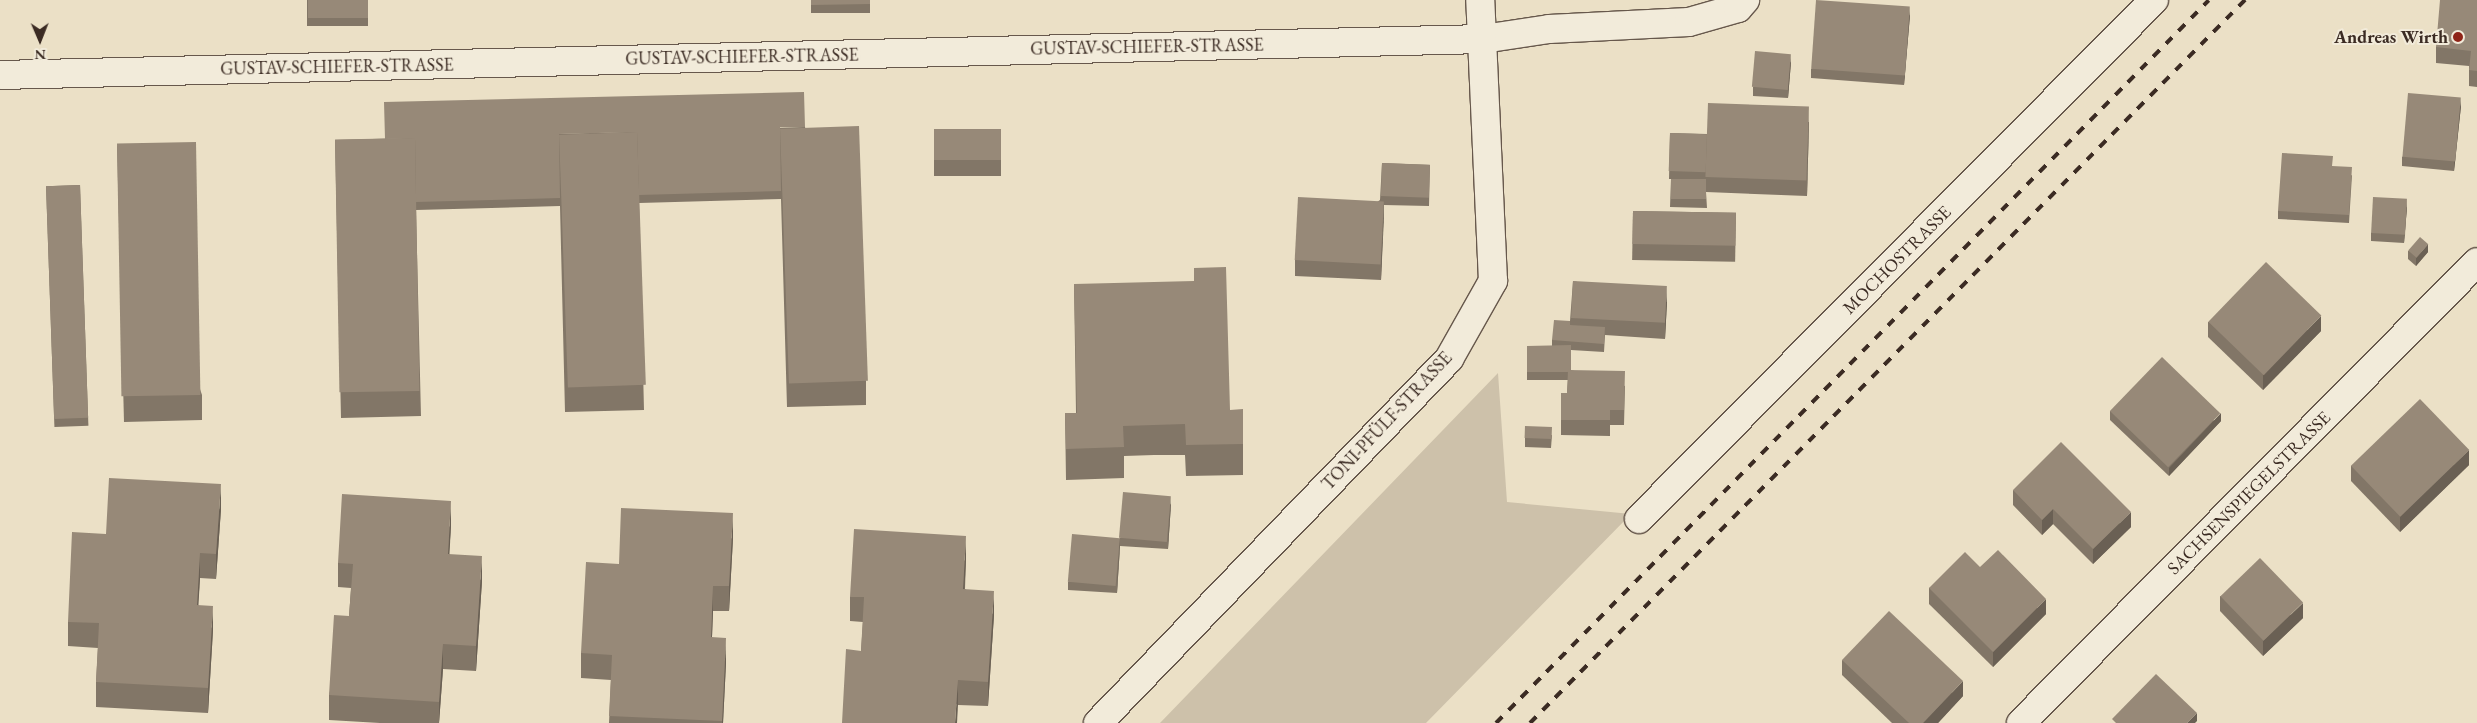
<!DOCTYPE html>
<html>
<head>
<meta charset="utf-8">
<style>
	body { margin:0 }
	#map { position:relative; width:2477px; height:723px; overflow:hidden; background:#ebe0c6; font-family:"EB Garamond",serif }
	div>[style] { position:absolute }
	.green>* { inset:0; background:#cdc1aa }
	.roads { filter:drop-shadow(1px 0 #67584c) drop-shadow(-1px 0 #67584c) drop-shadow(0 1px #67584c) drop-shadow(0 -1px #67584c) }
	.minor>* { height:28px; margin:-14px; padding:0 14px; transform-origin:14px; border-radius:14px; background:#f2ebda }
	.rail>* { height:4px; margin-top:-2px; transform-origin:0; background:repeating-linear-gradient(90deg,#3b2b23 0 9px,transparent 0 18px) }
	.wall>* { inset:0; background:#827667; transform-origin:0 0 }
	.shaded-wall>* { inset:0; background:#6a6054 }
	.building>* { inset:0; background:#978978; transform-origin:0 0 }
	.dots>* { width:14px; height:14px; translate:-50% -50%; box-sizing:border-box; border:2px solid #f2ebda; border-radius:50% }
	span { translate:-50% -50%; white-space:nowrap; text-align:center; line-height:1.15; -webkit-text-stroke:4px #f2ebda; paint-order:stroke }
	.poi-label { font-size:18px; color:#3b2b23; font-weight:700 }
	.right { translate:-100% -50%; text-align:right }
	.street-label { font-size:18px; color:#3b2b23 }
	.north { position:absolute; left:15px; top:15px; width:50px; height:50px; -webkit-text-stroke:4px #f2ebda; paint-order:stroke; rotate:179deg; font-size:14px; font-weight:700; line-height:20px; text-align:center; color:#3b2b23 }
	.north::after { content:''; display:block; margin:auto; width:18px; height:22px; background:#3b2b23; clip-path:polygon(50% 0,100% 100%,50% 72%,0 100%) }
</style>
</head>
<body>
<div id="map">
	<div class="green">
		<i style="clip-path:polygon(1498px 373px,1507px 502px,1631px 514px,1426px 723px,1160px 723px)"></i>
	</div>
	<div class="roads">
		<div class="minor">
			<i style="left:0;top:75px;width:1483px;rotate:-1.39deg"></i>
			<i style="left:1483px;top:39px;width:67px;rotate:-8.6deg"></i>
			<i style="left:1549px;top:29px;width:140px;rotate:-2.9deg"></i>
			<i style="left:1689px;top:22px;width:51px;rotate:-15.9deg"></i>
			<i style="left:1738px;top:8px;width:11px;rotate:-49deg"></i>
			<i style="left:1639px;top:519px;width:731px;rotate:-45.22deg"></i>
			<i style="left:1098px;top:723px;width:506px;rotate:-46.04deg"></i>
			<i style="left:1449px;top:359px;width:90px;rotate:-60.6deg"></i>
			<i style="left:1493px;top:281px;width:281px;rotate:-92.6deg"></i>
			<i style="left:2021px;top:723px;width:648px;rotate:-45.31deg"></i>
		</div>
	</div>
	<div class="rail">
		<i style="left:1496px;top:723px;width:1015px;rotate:-45.4deg"></i>
		<i style="left:1530px;top:723px;width:1017px;rotate:-45.32deg"></i>
	</div>
	<div class="wall">
		<i style="left:307px;top:0;width:61px;height:26px"></i>
		<i style="left:811px;top:0;width:59px;height:13px"></i>
		<i style="clip-path:polygon(2477px 0,2477px 87px,2469px 86px,2469px 66px,2436px 63px,2436px 47px)"></i>
		<i style="clip-path:polygon(1910px 15px,1904px 85px,1811px 78px,1811px 69px)"></i>
		<i style="clip-path:polygon(1791px 62px,1788px 98px,1753px 96px,1753px 87px)"></i>
		<i style="clip-path:polygon(2461px 106px,2454px 171px,2402px 166px,2402px 157px)"></i>
		<i style="clip-path:polygon(1809px 122px,1807px 196px,1706px 192px,1707px 208px,1670px 207px,1671px 179px,1669px 179px,1670px 133px,1707px 134px)"></i>
		<i style="clip-path:polygon(805px 127px,866px 381px,866px 405px,787px 407px,781px 199px,639px 203px,644px 410px,565px 412px,560px 206px,416px 210px,421px 416px,341px 418px,335px 140px)"></i>
		<i style="left:934px;top:129px;width:67px;height:47px"></i>
		<i style="clip-path:polygon(117px 144px,202px 395px,202px 420px,124px 422px)"></i>
		<i style="clip-path:polygon(1382px 163px,1430px 165px,1429px 206px,1384px 205px,1381px 280px,1295px 276px,1295px 260px,1380px 200px)"></i>
		<i style="clip-path:polygon(2352px 175px,2349px 223px,2278px 219px,2278px 211px)"></i>
		<i style="left:80px;top:185px;width:241px;height:34px;rotate:88deg"></i>
		<i style="clip-path:polygon(2407px 207px,2404px 243px,2371px 241px,2371px 233px)"></i>
		<i style="left:1633px;top:211px;width:103px;height:49px;rotate:1deg"></i>
		<i style="clip-path:polygon(2408px 251px,2428px 252px,2416px 266px,2408px 259px)"></i>
		<i style="clip-path:polygon(1573px 281px,1667px 302px,1665px 339px,1605px 335px,1604px 352px,1571px 350px,1571px 370px,1625px 386px,1624px 425px,1610px 425px,1610px 436px,1561px 435px,1561px 420px,1567px 393px,1568px 380px,1527px 380px,1527px 346px,1552px 346px,1552px 340px,1570px 321px)"></i>
		<i style="clip-path:polygon(1074px 284px,1230px 410px,1243px 444px,1243px 475px,1186px 476px,1185px 455px,1154px 455px,1124px 456px,1124px 478px,1066px 480px,1065px 413px,1076px 413px)"></i>
		<i style="clip-path:polygon(2208px 322px,2321px 331px,2263px 390px,2208px 337px)"></i>
		<i style="clip-path:polygon(2110px 411px,2221px 421px,2169px 476px,2110px 420px)"></i>
		<i style="clip-path:polygon(1552px 435px,1551px 448px,1525px 447px,1525px 438px)"></i>
		<i style="clip-path:polygon(2469px 465px,2400px 532px,2351px 481px,2351px 466px)"></i>
		<i style="clip-path:polygon(2013px 490px,2131px 527px,2093px 564px,2053px 524px,2042px 535px,2013px 505px)"></i>
		<i style="clip-path:polygon(1171px 504px,1168px 549px,1120px 546px,1117px 593px,1068px 590px,1068px 582px,1120px 538px)"></i>
		<i style="clip-path:polygon(221px 509px,216px 579px,200px 578px,198px 605px,213px 630px,208px 713px,96px 707px,96px 682px,98px 648px,68px 646px,68px 622px,106px 534px)"></i>
		<i style="clip-path:polygon(451px 526px,449px 554px,482px 581px,476px 671px,443px 669px,439px 723px,380px 723px,329px 720px,329px 695px,349px 616px,351px 588px,338px 587px,338px 563px)"></i>
		<i style="clip-path:polygon(733px 538px,729px 611px,713px 611px,712px 637px,726px 663px,723px 723px,609px 723px,611px 680px,581px 678px,581px 653px,619px 564px)"></i>
		<i style="clip-path:polygon(966px 560px,965px 589px,994px 615px,988px 706px,958px 705px,861px 651px,863px 622px,850px 621px,850px 597px)"></i>
		<i style="clip-path:polygon(1980px 567px,2046px 614px,1993px 667px,1929px 604px,1929px 588px)"></i>
		<i style="clip-path:polygon(2220px 596px,2303px 618px,2263px 656px,2220px 611px)"></i>
		<i style="clip-path:polygon(1842px 660px,1963px 696px,1938px 723px,1892px 723px,1842px 675px)"></i>
	</div>
	<div class="shaded-wall">
		<i style="clip-path:polygon(1910px 7px,1910px 15px,1904px 85px,1904px 77px)"></i>
		<i style="clip-path:polygon(1791px 54px,1791px 62px,1788px 98px,1788px 90px)"></i>
		<i style="clip-path:polygon(2461px 98px,2461px 106px,2454px 171px,2454px 163px)"></i>
		<i style="clip-path:polygon(1809px 107px,1809px 122px,1807px 196px,1807px 180px)"></i>
		<i style="clip-path:polygon(2407px 199px,2407px 207px,2404px 243px,2404px 235px)"></i>
		<i style="clip-path:polygon(1384px 201px,1384px 216px,1381px 280px,1381px 264px)"></i>
		<i style="clip-path:polygon(2428px 244px,2428px 252px,2416px 266px,2416px 258px)"></i>
		<i style="clip-path:polygon(1667px 286px,1667px 302px,1665px 339px,1665px 324px)"></i>
		<i style="clip-path:polygon(2321px 316px,2321px 331px,2263px 390px,2263px 375px)"></i>
		<i style="clip-path:polygon(2221px 413px,2221px 421px,2169px 476px,2169px 468px)"></i>
		<i style="clip-path:polygon(2469px 450px,2469px 465px,2400px 532px,2400px 516px)"></i>
		<i style="clip-path:polygon(221px 484px,221px 509px,216px 579px,216px 554px)"></i>
		<i style="clip-path:polygon(1171px 496px,1171px 504px,1168px 549px,1168px 541px)"></i>
		<i style="clip-path:polygon(451px 501px,451px 526px,448px 579px,448px 554px)"></i>
		<i style="clip-path:polygon(2053px 509px,2053px 524px,2042px 535px,2042px 520px)"></i>
		<i style="clip-path:polygon(2131px 512px,2131px 527px,2093px 564px,2093px 549px)"></i>
		<i style="clip-path:polygon(733px 513px,733px 538px,729px 611px,729px 586px)"></i>
		<i style="clip-path:polygon(966px 536px,966px 560px,963px 614px,963px 589px)"></i>
		<i style="clip-path:polygon(1120px 538px,1120px 546px,1117px 593px,1117px 585px)"></i>
		<i style="clip-path:polygon(200px 553px,200px 578px,197px 629px,197px 605px)"></i>
		<i style="clip-path:polygon(482px 556px,482px 581px,476px 671px,476px 646px)"></i>
		<i style="clip-path:polygon(713px 586px,713px 611px,711px 662px,711px 637px)"></i>
		<i style="clip-path:polygon(994px 591px,994px 615px,988px 706px,988px 682px)"></i>
		<i style="clip-path:polygon(2046px 599px,2046px 614px,1993px 667px,1993px 652px)"></i>
		<i style="clip-path:polygon(2303px 603px,2303px 618px,2263px 656px,2263px 641px)"></i>
		<i style="clip-path:polygon(213px 606px,213px 630px,208px 713px,208px 688px)"></i>
		<i style="clip-path:polygon(726px 638px,726px 663px,723px 723px,722px 723px)"></i>
		<i style="clip-path:polygon(443px 644px,443px 669px,439px 723px,439px 702px)"></i>
		<i style="clip-path:polygon(958px 680px,958px 705px,957px 723px,955px 723px)"></i>
		<i style="clip-path:polygon(1963px 681px,1963px 696px,1938px 723px,1923px 723px)"></i>
		<i style="clip-path:polygon(2197px 713px,2197px 721px,2195px 723px,2187px 723px)"></i>
	</div>
	<div class="building">
		<i style="left:308px;top:0;width:60px;height:18px"></i>
		<i style="clip-path:polygon(811px 0,870px 0,870px 4px,811px 5px)"></i>
		<i style="left:1816px;top:0;width:94px;height:69px;rotate:4deg"></i>
		<i style="clip-path:polygon(2440px 0,2477px 0,2477px 71px,2469px 70px,2471px 51px,2436px 47px)"></i>
		<i style="left:1755px;top:51px;width:36px;height:36px;rotate:5deg"></i>
		<i style="clip-path:polygon(804px 92px,805px 127px,780px 127px,781px 191px,639px 195px,637px 132px,559px 134px,560px 198px,416px 202px,415px 138px,385px 139px,384px 102px)"></i>
		<i style="left:2408px;top:93px;width:53px;height:64px;rotate:5deg"></i>
		<i style="left:1708px;top:103px;width:101px;height:74px;rotate:2deg"></i>
		<i style="left:859px;top:126px;width:255px;height:79px;rotate:88deg"></i>
		<i style="left:934px;top:129px;width:67px;height:31px"></i>
		<i style="left:637px;top:132px;width:253px;height:78px;rotate:88deg"></i>
		<i style="left:1670px;top:133px;width:37px;height:38px;rotate:2deg"></i>
		<i style="left:415px;top:138px;width:253px;height:80px;rotate:89deg"></i>
		<i style="left:196px;top:142px;width:253px;height:79px;rotate:89deg"></i>
		<i style="clip-path:polygon(2282px 153px,2333px 156px,2332px 166px,2352px 167px,2349px 215px,2278px 211px)"></i>
		<i style="left:1382px;top:163px;width:48px;height:33px;rotate:2deg"></i>
		<i style="left:1671px;top:179px;width:35px;height:20px"></i>
		<i style="left:80px;top:185px;width:233px;height:34px;rotate:88deg"></i>
		<i style="left:1298px;top:197px;width:86px;height:63px;rotate:3deg"></i>
		<i style="left:2373px;top:197px;width:34px;height:36px;rotate:3deg"></i>
		<i style="left:1633px;top:211px;width:103px;height:33px;rotate:1deg"></i>
		<i style="left:2420px;top:237px;width:11px;height:18px;rotate:41deg"></i>
		<i style="left:2266px;top:262px;width:77px;height:83px;rotate:44deg"></i>
		<i style="clip-path:polygon(1226px 267px,1230px 410px,1243px 409px,1243px 444px,1186px 445px,1185px 424px,1123px 426px,1124px 447px,1066px 449px,1065px 413px,1077px 413px,1074px 284px,1194px 281px,1194px 268px)"></i>
		<i style="left:1573px;top:281px;width:94px;height:37px;rotate:3deg"></i>
		<i style="clip-path:polygon(1554px 320px,1570px 321px,1570px 325px,1605px 327px,1604px 344px,1552px 340px)"></i>
		<i style="clip-path:polygon(1571px 345px,1571px 370px,1568px 370px,1568px 372px,1527px 372px,1527px 346px)"></i>
		<i style="left:2162px;top:357px;width:81px;height:75px;rotate:44deg"></i>
		<i style="clip-path:polygon(1568px 370px,1625px 371px,1624px 410px,1610px 410px,1610px 420px,1561px 420px,1561px 393px,1567px 393px)"></i>
		<i style="left:2420px;top:399px;width:71px;height:96px;rotate:46deg"></i>
		<i style="left:1525px;top:426px;width:27px;height:12px;rotate:2deg"></i>
		<i style="clip-path:polygon(2061px 442px,2131px 512px,2093px 549px,2053px 509px,2042px 520px,2013px 490px)"></i>
		<i style="clip-path:polygon(109px 478px,221px 484px,216px 554px,200px 553px,197px 605px,213px 606px,208px 688px,96px 682px,99px 623px,68px 622px,72px 532px,106px 534px)"></i>
		<i style="left:1123px;top:492px;width:48px;height:46px;rotate:5deg"></i>
		<i style="clip-path:polygon(342px 494px,451px 501px,448px 554px,482px 556px,476px 646px,443px 644px,439px 702px,329px 695px,334px 615px,349px 616px,353px 564px,338px 563px)"></i>
		<i style="clip-path:polygon(621px 508px,733px 513px,729px 586px,713px 586px,711px 637px,726px 638px,722px 721px,609px 716px,612px 655px,581px 653px,586px 562px,619px 564px)"></i>
		<i style="clip-path:polygon(854px 529px,966px 536px,963px 589px,994px 591px,988px 682px,958px 680px,955px 723px,842px 723px,846px 649px,861px 651px,864px 597px,850px 597px)"></i>
		<i style="left:1072px;top:534px;width:48px;height:48px;rotate:5deg"></i>
		<i style="clip-path:polygon(1998px 550px,2046px 599px,1993px 652px,1929px 588px,1965px 552px,1980px 567px)"></i>
		<i style="left:2260px;top:558px;width:62px;height:55px;rotate:46deg"></i>
		<i style="clip-path:polygon(1889px 611px,1963px 681px,1923px 723px,1909px 723px,1842px 660px)"></i>
		<i style="clip-path:polygon(2156px 674px,2197px 713px,2187px 723px,2116px 723px,2112px 719px)"></i>
	</div>
	<div class="dots">
		<i style="left:2458px;top:37px;background:#8f2418"></i>
	</div>
	<div class="poi-label">
		<span class="right" style="left:2448px;top:37px">Andreas Wirth</span>
	</div>
	<div class="street-label">
		<span style="left:1147px;top:47px;rotate:-1deg">GUSTAV-SCHIEFER-STRASSE</span>
		<span style="left:742px;top:57px;rotate:-1deg">GUSTAV-SCHIEFER-STRASSE</span>
		<span style="left:337px;top:67px;rotate:-1deg">GUSTAV-SCHIEFER-STRASSE</span>
		<span style="left:1897px;top:260px;rotate:-45deg">MOCHOSTRASSE</span>
		<span style="left:1387px;top:421px;rotate:-47deg">TONI-PFÜLF-STRASSE</span>
		<span style="left:2249px;top:493px;rotate:-45deg">SACHSENSPIEGELSTRASSE</span>
	</div>
	<div class="north">N</div>
</div>
</body>
</html>
